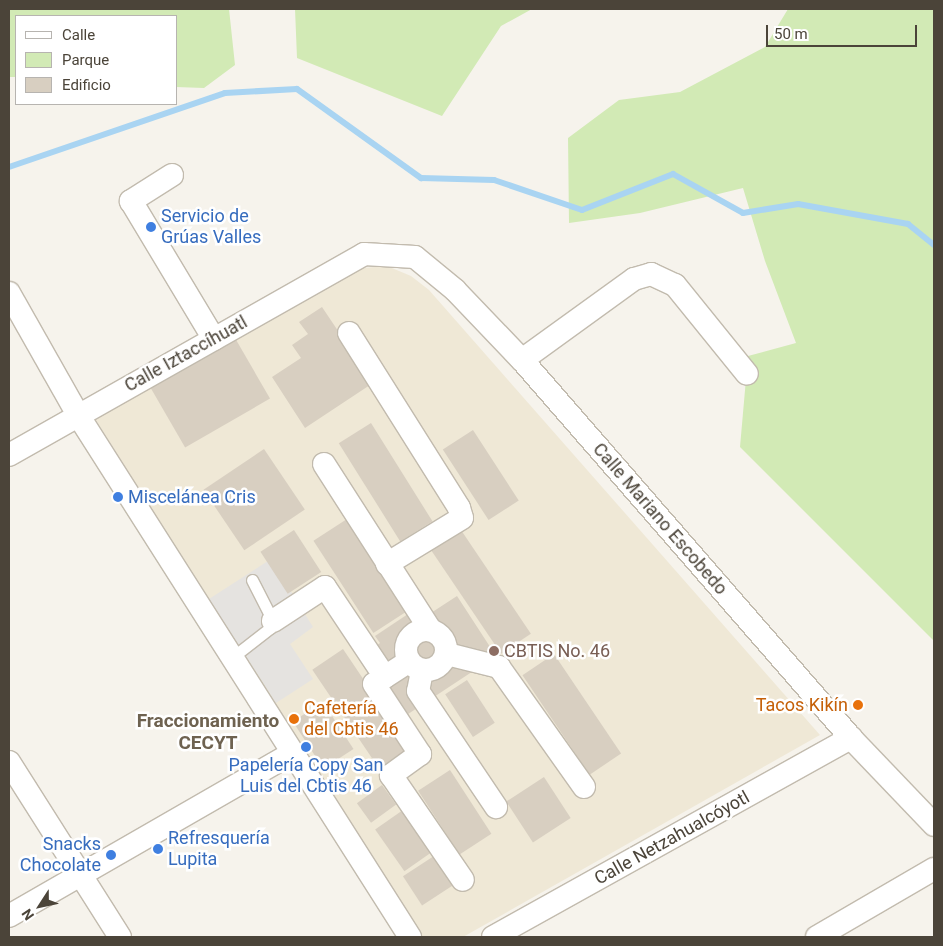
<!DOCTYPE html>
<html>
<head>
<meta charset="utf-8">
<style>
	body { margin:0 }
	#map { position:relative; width:943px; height:946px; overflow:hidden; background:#f6f3ec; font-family:Roboto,sans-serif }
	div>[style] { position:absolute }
	.education>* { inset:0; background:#efe8d6 }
	.green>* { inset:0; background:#d2eab5 }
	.parking>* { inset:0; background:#e5e3e0 }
	.stream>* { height:6px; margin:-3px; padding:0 3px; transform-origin:3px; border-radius:3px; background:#a9d4f2 }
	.building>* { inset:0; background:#d8cfc1; transform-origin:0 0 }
	.roads { filter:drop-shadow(1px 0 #c2bbae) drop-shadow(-1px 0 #c2bbae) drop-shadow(0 1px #c2bbae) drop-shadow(0 -1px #c2bbae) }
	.lane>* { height:11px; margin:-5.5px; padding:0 5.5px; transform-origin:5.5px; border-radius:5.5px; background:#fff }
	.street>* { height:22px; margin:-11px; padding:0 11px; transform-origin:11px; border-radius:11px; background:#fff }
	.street>.ring { margin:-11px; padding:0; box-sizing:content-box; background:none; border:22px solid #fff; border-radius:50% }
	.dots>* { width:14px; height:14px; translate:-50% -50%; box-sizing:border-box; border:2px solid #fff; border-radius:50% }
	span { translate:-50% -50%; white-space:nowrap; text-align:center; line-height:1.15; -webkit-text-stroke:5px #fff; paint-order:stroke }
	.shop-label { font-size:18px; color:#366cbe }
	.left { translate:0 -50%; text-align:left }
	.right { translate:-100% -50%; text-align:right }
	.street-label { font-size:18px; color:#4b4439 }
	.education-label { font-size:18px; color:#785e54 }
	.food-label { font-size:18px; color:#c56008 }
	.neighbourhood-label { font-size:19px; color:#6e6250; font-weight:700 }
	.frame { position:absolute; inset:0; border:10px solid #4b4439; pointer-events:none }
	.legend { position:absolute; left:15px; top:15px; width:162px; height:90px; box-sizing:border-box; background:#fff; border:1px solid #b7b4b0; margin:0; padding:6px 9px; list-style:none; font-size:15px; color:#4b4439 }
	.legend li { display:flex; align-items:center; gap:10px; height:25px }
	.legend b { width:25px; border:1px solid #b7b4b0 }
	.north { position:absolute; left:15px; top:881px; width:50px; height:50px; -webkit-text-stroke:4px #fff; paint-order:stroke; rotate:235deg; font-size:14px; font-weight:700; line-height:20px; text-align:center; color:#4b4439 }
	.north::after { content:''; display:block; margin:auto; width:18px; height:22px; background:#4b4439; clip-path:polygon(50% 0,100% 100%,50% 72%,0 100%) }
	.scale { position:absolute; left:766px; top:25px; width:151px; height:22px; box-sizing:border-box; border:2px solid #4b4439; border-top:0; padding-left:6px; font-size:15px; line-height:18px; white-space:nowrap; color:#4b4439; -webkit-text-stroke:4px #fff; paint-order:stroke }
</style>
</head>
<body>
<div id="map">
	<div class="education">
		<i style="clip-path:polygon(387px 266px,411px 276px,429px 290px,820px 735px,463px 937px,420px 937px,94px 417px,330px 283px,363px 268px)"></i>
	</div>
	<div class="green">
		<i style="clip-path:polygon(9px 9px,229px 9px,235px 65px,204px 88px,176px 87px,176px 16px,16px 16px,16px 77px,9px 77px)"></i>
		<i style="clip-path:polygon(295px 9px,532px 9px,501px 26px,442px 116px,297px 58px)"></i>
		<i style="clip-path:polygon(788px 9px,934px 9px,934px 641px,740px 447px,748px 356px,796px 343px,765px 261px,743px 188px,640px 213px,569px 223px,568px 138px,619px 100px,680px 92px,765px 47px)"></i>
	</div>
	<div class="parking">
		<i style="clip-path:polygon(271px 559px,313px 627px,290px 644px,313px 679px,276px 703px,209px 599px)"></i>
	</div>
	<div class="stream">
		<i style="left:9px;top:167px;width:228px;rotate:-18.9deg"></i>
		<i style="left:225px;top:93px;width:72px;rotate:-3.2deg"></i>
		<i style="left:297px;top:89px;width:153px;rotate:35.7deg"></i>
		<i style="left:421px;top:178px;width:73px;rotate:1.6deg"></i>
		<i style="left:494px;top:180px;width:93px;rotate:18.8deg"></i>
		<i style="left:582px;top:210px;width:98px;rotate:-21.6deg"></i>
		<i style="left:673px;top:174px;width:80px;rotate:29.1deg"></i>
		<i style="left:743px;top:213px;width:56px;rotate:-9.3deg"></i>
		<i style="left:798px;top:204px;width:112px;rotate:10.3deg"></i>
		<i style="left:908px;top:224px;width:33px;rotate:39deg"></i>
	</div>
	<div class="building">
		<i style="clip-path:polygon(322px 307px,373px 383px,305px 428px,272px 377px,301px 358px,292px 345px,308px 334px,299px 322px)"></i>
		<i style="left:235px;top:338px;width:70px;height:98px;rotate:60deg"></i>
		<i style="left:371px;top:423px;width:116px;height:38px;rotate:58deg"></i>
		<i style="left:473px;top:430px;width:84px;height:36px;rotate:57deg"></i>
		<i style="left:264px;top:449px;width:73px;height:73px;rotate:56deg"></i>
		<i style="left:347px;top:519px;width:110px;height:40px;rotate:57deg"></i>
		<i style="left:294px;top:530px;width:50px;height:40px;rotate:57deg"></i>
		<i style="left:461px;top:530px;width:125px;height:36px;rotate:56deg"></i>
		<i style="clip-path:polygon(457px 596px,496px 656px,399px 720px,358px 658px,380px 643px,375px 636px,408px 614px,414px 624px)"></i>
		<i style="left:343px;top:649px;width:125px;height:37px;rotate:56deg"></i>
		<i style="left:554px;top:654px;width:120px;height:38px;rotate:56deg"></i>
		<i style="left:467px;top:680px;width:51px;height:26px;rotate:57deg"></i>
		<i style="left:323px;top:702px;width:56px;height:36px;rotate:57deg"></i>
		<i style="left:450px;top:770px;width:76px;height:38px;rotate:57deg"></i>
		<i style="left:544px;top:777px;width:49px;height:45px;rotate:57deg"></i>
		<i style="left:382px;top:785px;width:24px;height:31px;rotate:54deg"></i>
		<i style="left:403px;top:810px;width:51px;height:34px;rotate:55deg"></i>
		<i style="left:434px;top:856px;width:35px;height:37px;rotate:57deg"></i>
	</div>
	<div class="roads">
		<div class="lane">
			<i style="left:234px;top:656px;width:46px;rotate:-37.9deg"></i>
			<i style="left:270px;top:628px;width:8px;rotate:-67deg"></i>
			<i style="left:273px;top:621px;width:46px;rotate:-117.1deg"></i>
		</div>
		<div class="street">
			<i style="left:172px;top:175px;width:49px;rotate:147.6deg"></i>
			<i style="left:131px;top:201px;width:161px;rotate:59deg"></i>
			<i style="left:9px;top:293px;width:140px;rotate:60.5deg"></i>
			<i style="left:78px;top:415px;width:619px;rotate:57.54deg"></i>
			<i style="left:349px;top:333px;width:207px;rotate:57.8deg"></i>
			<i style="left:459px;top:508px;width:10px;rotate:73deg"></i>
			<i style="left:462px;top:518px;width:88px;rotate:148.5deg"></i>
			<i style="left:522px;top:360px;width:138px;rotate:-35.9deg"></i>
			<i style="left:634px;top:279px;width:18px;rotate:-16deg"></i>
			<i style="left:651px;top:274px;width:26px;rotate:25deg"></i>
			<i style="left:675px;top:285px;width:114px;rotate:51deg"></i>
			<i style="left:9px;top:455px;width:408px;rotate:-29.5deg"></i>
			<i style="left:364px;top:254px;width:51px;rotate:3.4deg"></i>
			<i style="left:415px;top:257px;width:52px;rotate:39.5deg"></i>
			<i style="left:455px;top:290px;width:97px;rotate:46.3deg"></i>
			<i style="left:522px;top:360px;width:501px;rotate:48.96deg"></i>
			<i style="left:851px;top:738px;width:120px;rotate:46.3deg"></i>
			<i style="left:324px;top:464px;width:196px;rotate:57.3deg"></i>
			<i style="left:273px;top:621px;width:62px;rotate:-33.2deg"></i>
			<i style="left:325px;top:587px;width:108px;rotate:56.3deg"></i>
			<i class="ring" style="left:406px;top:630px;width:18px;height:18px"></i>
			<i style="left:447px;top:654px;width:54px;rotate:14deg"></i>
			<i style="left:499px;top:667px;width:147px;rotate:54.7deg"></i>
			<i style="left:408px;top:662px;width:40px;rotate:147.1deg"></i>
			<i style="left:374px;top:684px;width:84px;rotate:56.7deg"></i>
			<i style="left:420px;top:754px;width:36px;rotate:144deg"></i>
			<i style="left:391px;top:775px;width:127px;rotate:55.6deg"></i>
			<i style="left:422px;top:671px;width:20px;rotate:101deg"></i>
			<i style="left:418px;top:691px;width:140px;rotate:56.1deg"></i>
			<i style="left:9px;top:762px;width:207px;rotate:57.6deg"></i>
			<i style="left:9px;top:916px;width:327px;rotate:-29.9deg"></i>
			<i style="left:493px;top:937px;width:410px;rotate:-29.1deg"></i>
			<i style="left:817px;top:937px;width:135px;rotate:-30.2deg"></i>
		</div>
	</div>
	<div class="dots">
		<i style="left:151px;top:227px;background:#3f7fe0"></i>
		<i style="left:118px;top:497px;background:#3f7fe0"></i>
		<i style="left:494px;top:651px;background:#8d6e63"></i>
		<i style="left:858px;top:705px;background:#e8710a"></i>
		<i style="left:294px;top:719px;background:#e8710a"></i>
		<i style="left:306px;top:747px;background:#3f7fe0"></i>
		<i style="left:158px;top:849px;background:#3f7fe0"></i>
		<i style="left:111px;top:855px;background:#3f7fe0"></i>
	</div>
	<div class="shop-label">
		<span class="left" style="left:161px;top:227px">Servicio de<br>Grúas Valles</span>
		<span class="left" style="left:128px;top:497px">Miscelánea Cris</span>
		<span style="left:306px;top:776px">Papelería Copy San<br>Luis del Cbtis 46</span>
		<span class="left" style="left:168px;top:849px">Refresquería<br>Lupita</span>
		<span class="right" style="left:101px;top:855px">Snacks<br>Chocolate</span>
	</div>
	<div class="street-label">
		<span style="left:186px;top:354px;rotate:-29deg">Calle Iztaccíhuatl</span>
		<span style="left:660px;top:519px;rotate:49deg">Calle Mariano Escobedo</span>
		<span style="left:672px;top:838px;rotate:-29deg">Calle Netzahualcóyotl</span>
	</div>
	<div class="education-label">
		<span class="left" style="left:504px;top:651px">CBTIS No. 46</span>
	</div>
	<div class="food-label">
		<span class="right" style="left:848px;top:705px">Tacos Kikín</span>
		<span class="left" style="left:304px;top:719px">Cafetería<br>del Cbtis 46</span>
	</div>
	<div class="neighbourhood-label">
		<span style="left:208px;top:732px">Fraccionamiento<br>CECYT</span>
	</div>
	<div class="frame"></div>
	<ul class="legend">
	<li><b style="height:6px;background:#fff"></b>Calle</li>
	<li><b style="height:14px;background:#d2eab5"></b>Parque</li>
	<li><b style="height:14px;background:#d8cfc1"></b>Edificio</li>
	</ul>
	<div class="north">N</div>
	<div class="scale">50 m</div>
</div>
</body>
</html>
